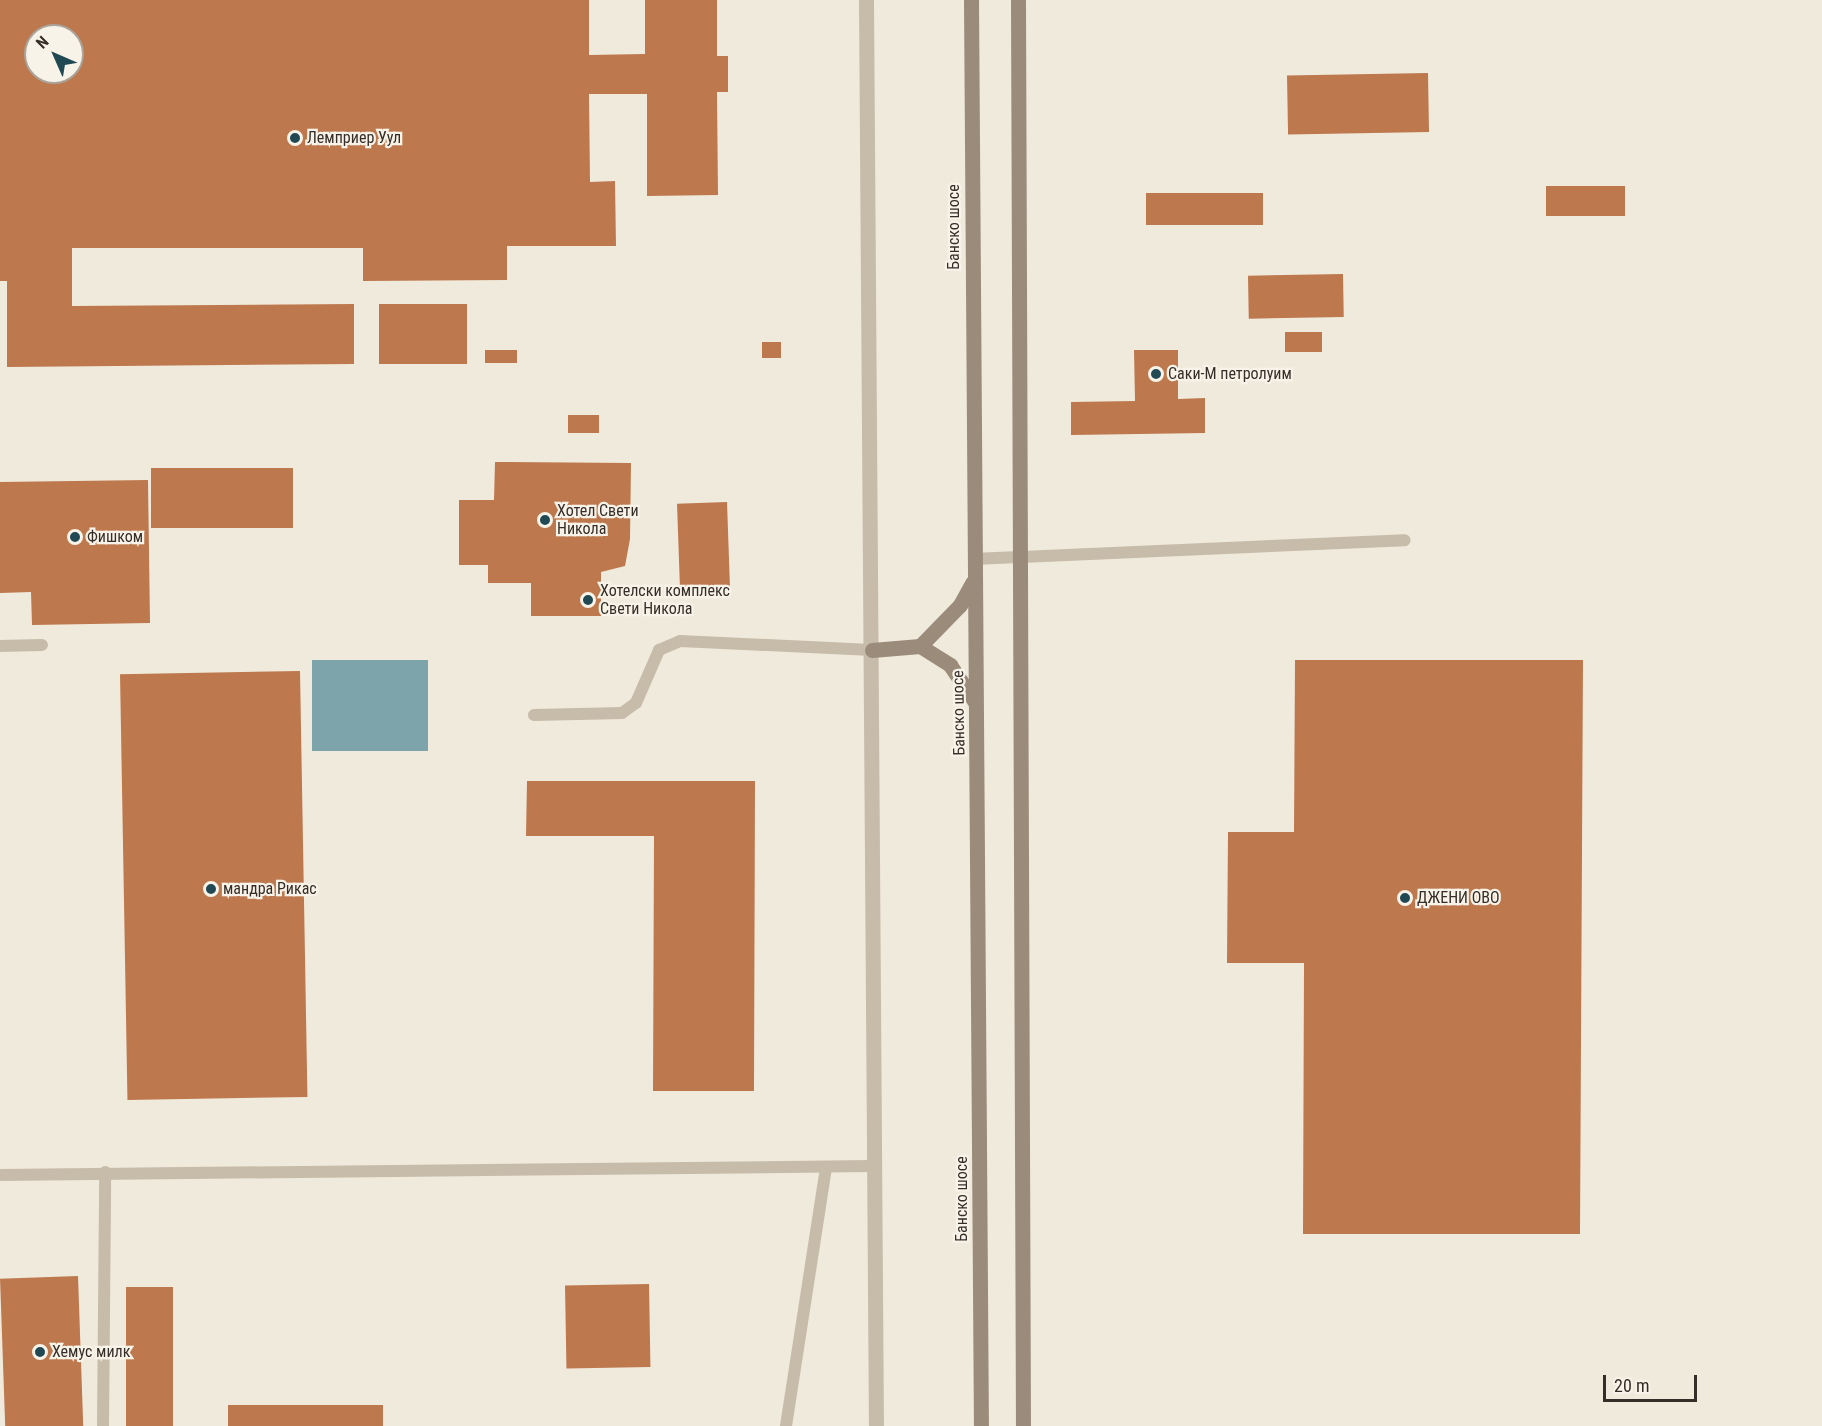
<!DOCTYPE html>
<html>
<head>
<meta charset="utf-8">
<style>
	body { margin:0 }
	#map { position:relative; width:1822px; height:1426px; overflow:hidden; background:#f0eadc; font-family:"Roboto Condensed",sans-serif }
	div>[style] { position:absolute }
	.water>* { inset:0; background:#7da3ab; transform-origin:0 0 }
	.building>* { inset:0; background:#bd784d; transform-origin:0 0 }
	.service>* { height:12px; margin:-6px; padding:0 6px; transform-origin:6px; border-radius:6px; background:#c7bba9 }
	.minor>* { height:15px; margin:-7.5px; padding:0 7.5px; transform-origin:7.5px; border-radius:7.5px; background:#c7bba9 }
	.secondary>* { height:15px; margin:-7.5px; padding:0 7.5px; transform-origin:7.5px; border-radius:7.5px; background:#9b8b7a }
	.dots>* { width:16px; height:16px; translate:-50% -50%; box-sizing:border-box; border:3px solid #f8f3e8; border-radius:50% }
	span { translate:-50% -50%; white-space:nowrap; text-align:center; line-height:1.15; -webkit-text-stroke:4.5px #f8f3e8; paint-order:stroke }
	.poi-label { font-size:16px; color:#352e28 }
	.left { translate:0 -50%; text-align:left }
	.street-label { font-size:16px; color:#352e28 }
	.north { position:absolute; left:24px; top:24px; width:60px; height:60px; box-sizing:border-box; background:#f8f3e8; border:2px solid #aaa49b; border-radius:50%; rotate:315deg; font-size:16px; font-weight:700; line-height:24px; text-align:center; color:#352e28 }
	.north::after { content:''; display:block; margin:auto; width:21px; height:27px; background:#214954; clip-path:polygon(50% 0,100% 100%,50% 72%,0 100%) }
	.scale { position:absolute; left:1603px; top:1375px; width:94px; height:27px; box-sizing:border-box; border:3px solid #352e28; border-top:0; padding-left:8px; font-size:18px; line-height:21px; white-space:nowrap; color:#352e28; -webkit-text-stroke:4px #f8f3e8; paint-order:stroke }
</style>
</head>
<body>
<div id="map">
	<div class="water">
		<i style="left:312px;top:660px;width:116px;height:91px"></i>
	</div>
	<div class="building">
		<i style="clip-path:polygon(evenodd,0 0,589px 0,589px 55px,645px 54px,645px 0,717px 0,717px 56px,728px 56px,728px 92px,717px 92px,718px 195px,647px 196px,647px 94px,589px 94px,590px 182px,615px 181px,616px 246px,507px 246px,507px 280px,363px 281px,363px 248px,72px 248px,72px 306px,354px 304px,354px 364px,7px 367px,7px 281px,0 281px,0 0,36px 36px,72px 36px,72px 72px,36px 72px,36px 36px)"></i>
		<i style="left:1428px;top:73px;width:59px;height:141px;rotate:89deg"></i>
		<i style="left:1546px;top:186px;width:79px;height:30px"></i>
		<i style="left:1146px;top:193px;width:117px;height:32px"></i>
		<i style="left:1343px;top:274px;width:43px;height:95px;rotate:89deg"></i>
		<i style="left:379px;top:304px;width:88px;height:60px"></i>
		<i style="left:1285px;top:332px;width:37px;height:20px"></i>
		<i style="left:762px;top:342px;width:19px;height:16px"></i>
		<i style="left:517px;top:350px;width:13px;height:32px;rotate:90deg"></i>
		<i style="clip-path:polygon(1134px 350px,1178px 350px,1178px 399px,1205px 398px,1205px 433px,1071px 435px,1071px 402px,1135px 401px)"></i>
		<i style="left:568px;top:415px;width:31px;height:18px"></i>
		<i style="clip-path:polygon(495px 462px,631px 463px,630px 539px,625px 566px,601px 572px,601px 616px,531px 616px,531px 583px,488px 583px,488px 565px,459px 565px,459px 500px,494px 500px)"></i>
		<i style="left:151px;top:468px;width:142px;height:60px"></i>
		<i style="clip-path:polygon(148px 480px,150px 623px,32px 625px,31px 592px,0 593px,0 482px)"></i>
		<i style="left:727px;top:502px;width:86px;height:50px;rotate:88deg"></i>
		<i style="clip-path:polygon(1295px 660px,1583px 660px,1580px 1234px,1303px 1234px,1304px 963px,1227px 963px,1228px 832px,1294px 832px)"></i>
		<i style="left:300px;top:671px;width:426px;height:180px;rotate:89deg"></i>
		<i style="clip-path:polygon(527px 781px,755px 781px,754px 1091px,653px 1091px,654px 836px,526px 836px)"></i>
		<i style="left:78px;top:1276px;width:150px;height:78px;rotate:88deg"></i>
		<i style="left:649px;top:1284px;width:83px;height:84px;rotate:89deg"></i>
		<i style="left:126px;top:1287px;width:47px;height:139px"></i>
		<i style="left:383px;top:1405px;width:21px;height:155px;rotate:90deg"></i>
	</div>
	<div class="service">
		<i style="left:974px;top:559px;width:431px;rotate:-2.5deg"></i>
		<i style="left:0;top:646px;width:42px;rotate:-1.4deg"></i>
		<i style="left:534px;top:715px;width:88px;rotate:-1.3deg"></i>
		<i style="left:622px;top:713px;width:17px;rotate:-36deg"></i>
		<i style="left:636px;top:703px;width:58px;rotate:-66.5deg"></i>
		<i style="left:659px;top:650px;width:23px;rotate:-23deg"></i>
		<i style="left:680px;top:641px;width:192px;rotate:2.7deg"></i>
		<i style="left:0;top:1175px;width:874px;rotate:-0.59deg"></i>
		<i style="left:103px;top:1426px;width:254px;rotate:-89.5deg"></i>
		<i style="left:786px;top:1426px;width:261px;rotate:-81.2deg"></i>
	</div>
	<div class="minor">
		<i style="left:866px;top:0;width:1426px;rotate:89.6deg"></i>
	</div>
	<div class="secondary">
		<i style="left:971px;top:0;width:1426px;rotate:89.6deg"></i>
		<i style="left:1018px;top:0;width:1426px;rotate:89.8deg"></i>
		<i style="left:920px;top:646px;width:57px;rotate:-45.7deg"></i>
		<i style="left:960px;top:605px;width:26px;rotate:-61deg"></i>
		<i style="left:872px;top:650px;width:48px;rotate:-4.8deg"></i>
		<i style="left:920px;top:646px;width:36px;rotate:32deg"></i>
		<i style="left:950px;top:665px;width:45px;rotate:56deg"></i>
	</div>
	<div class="dots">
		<i style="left:295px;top:138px;background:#214954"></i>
		<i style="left:1156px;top:374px;background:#214954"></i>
		<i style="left:545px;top:520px;background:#214954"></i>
		<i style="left:75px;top:537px;background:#214954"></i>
		<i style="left:588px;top:600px;background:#214954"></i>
		<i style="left:211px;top:889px;background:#214954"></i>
		<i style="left:1405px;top:898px;background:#214954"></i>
		<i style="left:40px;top:1352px;background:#214954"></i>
	</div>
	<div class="poi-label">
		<span class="left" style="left:307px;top:138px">Лемприер Уул</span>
		<span class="left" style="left:1168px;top:374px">Саки-М петролуим</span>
		<span class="left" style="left:557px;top:520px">Хотел Свети<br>Никола</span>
		<span class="left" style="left:87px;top:537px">Фишком</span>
		<span class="left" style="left:600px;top:600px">Хотелски комплекс<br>Свети Никола</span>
		<span class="left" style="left:223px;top:889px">мандра Рикас</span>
		<span class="left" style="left:1417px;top:898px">ДЖЕНИ ОВО</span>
		<span class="left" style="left:52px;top:1352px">Хемус милк</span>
	</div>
	<div class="street-label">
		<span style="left:954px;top:227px;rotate:-90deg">Банско шосе</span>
		<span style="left:959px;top:713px;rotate:-91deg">Банско шосе</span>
		<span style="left:962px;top:1199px;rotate:-90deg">Банско шосе</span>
	</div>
	<div class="north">N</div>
	<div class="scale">20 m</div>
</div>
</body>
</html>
